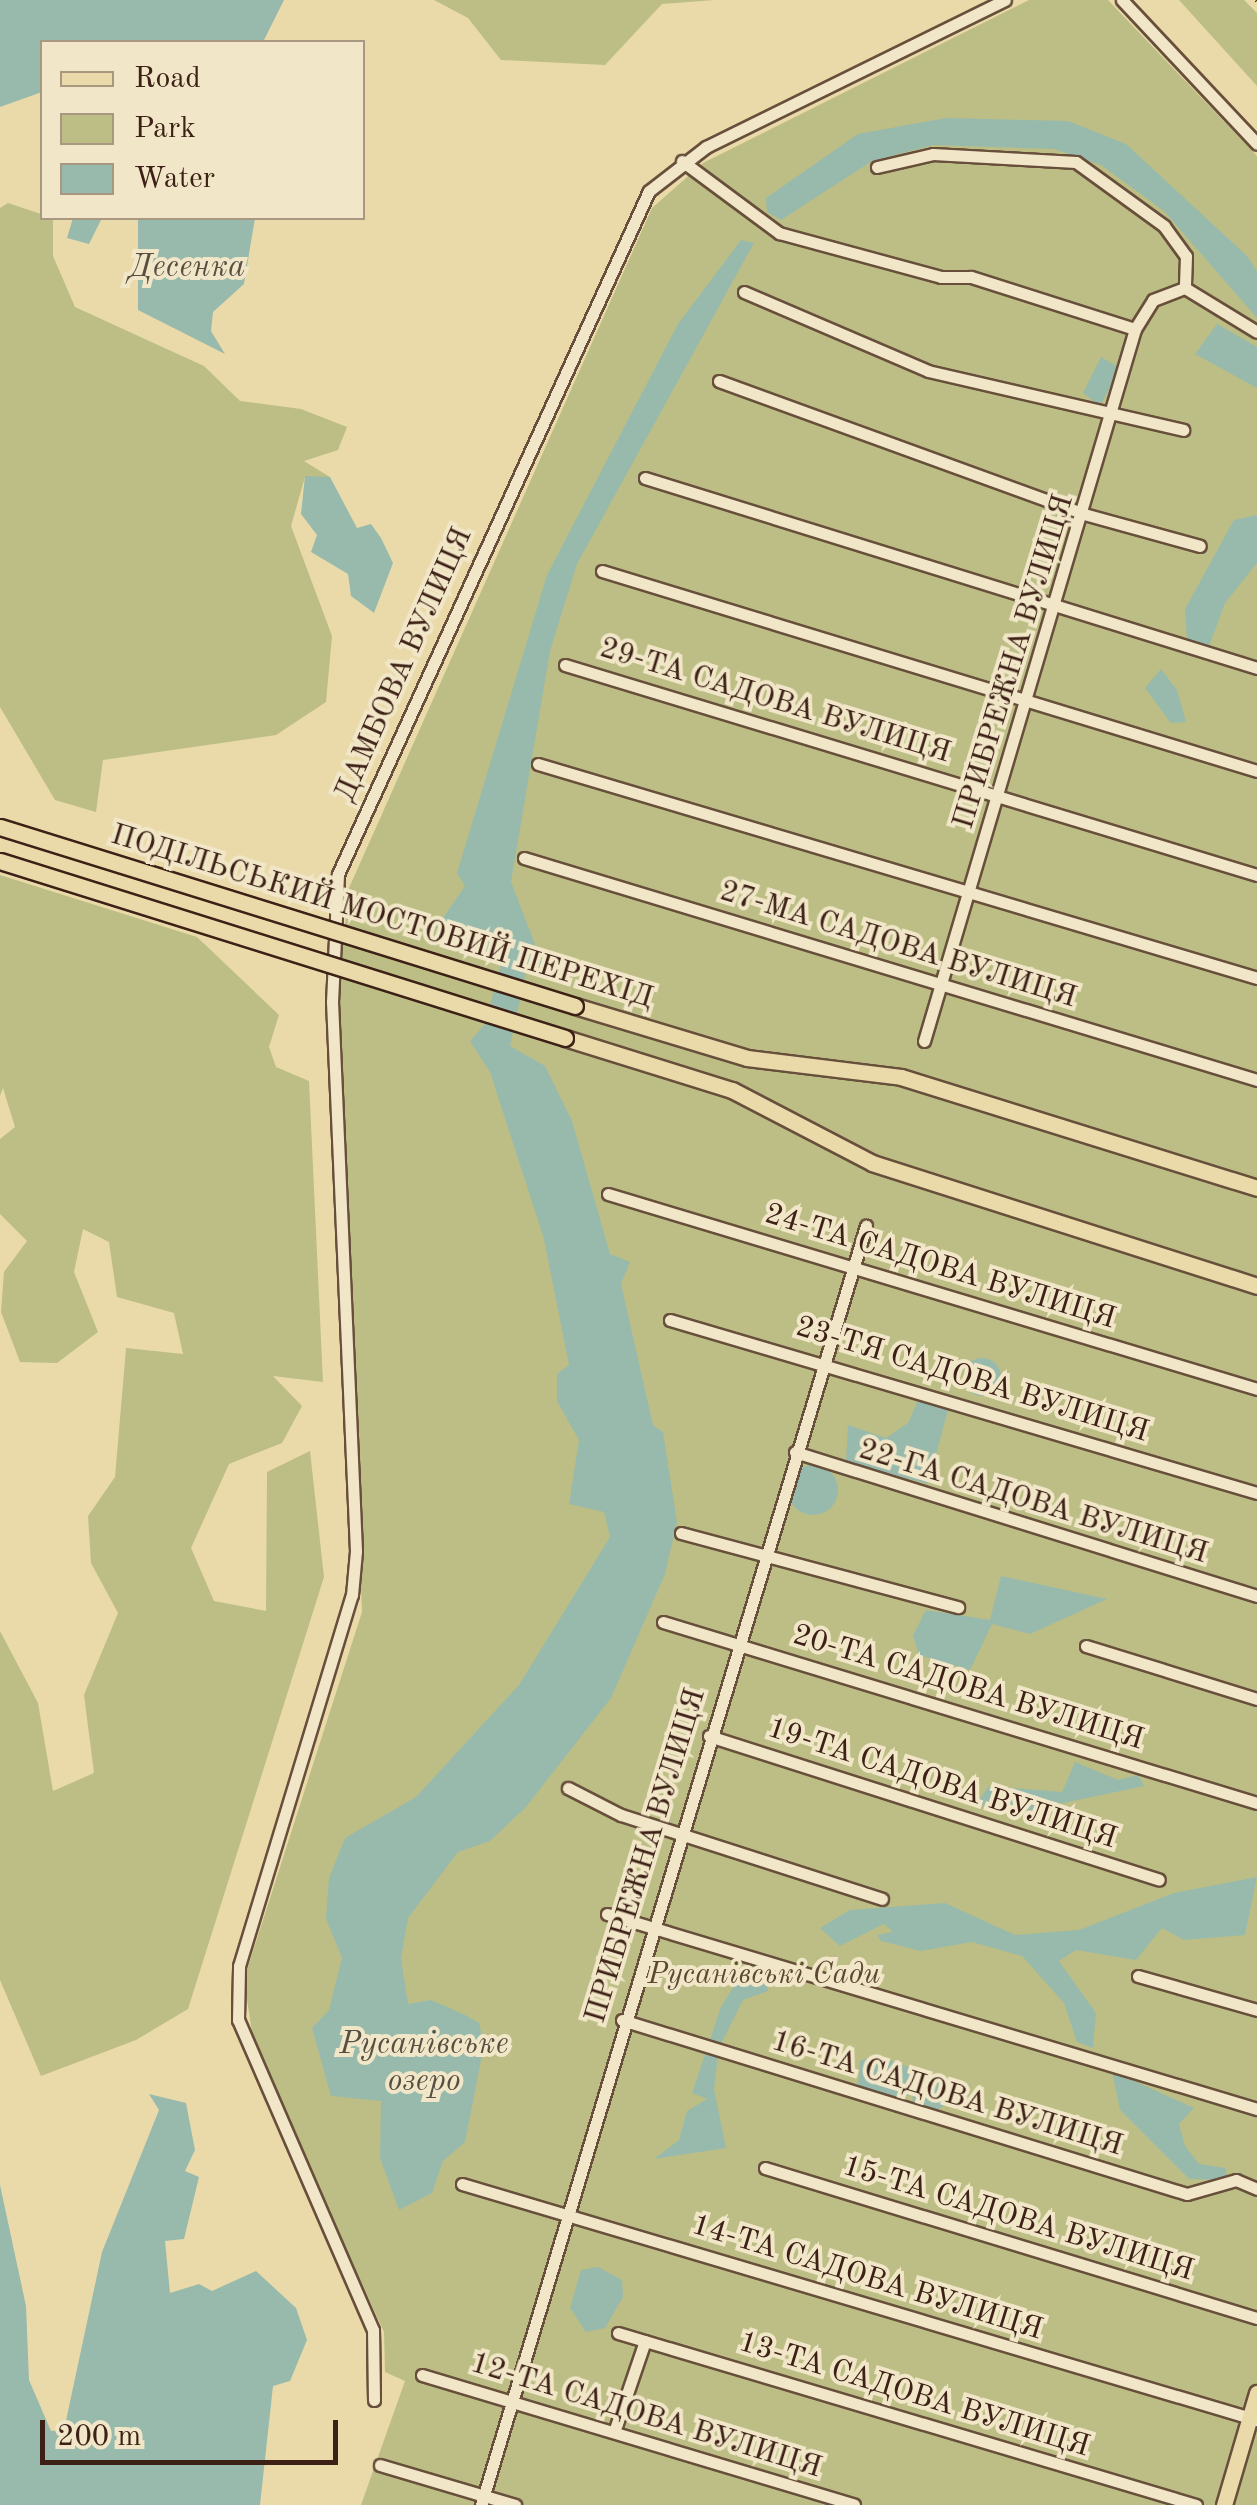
<!DOCTYPE html>
<html>
<head>
<meta charset="utf-8">
<style>
	body { margin:0 }
	#map { position:relative; width:1257px; height:2505px; overflow:hidden; background:#eadaaa; font-family:"Old Standard TT",serif }
	div>[style] { position:absolute }
	.green>* { inset:0; background:#bcbe85 }
	.water>* { inset:0; background:#98baac }
	.round { border-radius:50% }
	.roads { filter:drop-shadow(2px 0 #684f3b) drop-shadow(-2px 0 #684f3b) drop-shadow(0 2px #684f3b) drop-shadow(0 -2px #684f3b) }
	.minor>* { height:11px; margin:-5.5px; padding:0 5.5px; transform-origin:5.5px; border-radius:5.5px; background:#f1e7c8 }
	.major>* { height:15px; margin:-7.5px; padding:0 7.5px; transform-origin:7.5px; border-radius:7.5px; background:#eadaaa }
	.rail>* { height:2.5px; margin-top:-1.25px; transform-origin:0; background:repeating-linear-gradient(90deg,#3d2116 0 18px,transparent 0 36px) }
	.bridges { filter:drop-shadow(2px 0 #3d2116) drop-shadow(-2px 0 #3d2116) drop-shadow(0 2px #3d2116) drop-shadow(0 -2px #3d2116) }
	.major-bridge>* { height:15px; margin:-7.5px; padding:0 7.5px; transform-origin:7.5px; border-radius:7.5px; background:#eadaaa }
	span { translate:-50% -50%; white-space:nowrap; text-align:center; line-height:1.15; -webkit-text-stroke:8px #f1e7c8; paint-order:stroke }
	.street-label { font-size:30px; color:#3d2116 }
	.park-label { font-size:30px; color:#5d4832; font-style:italic }
	.water-label { font-size:32px; color:#584f43; font-style:italic }
	.legend { position:absolute; left:40px; top:40px; width:325px; height:180px; box-sizing:border-box; background:#f1e7c8; border:2px solid #a99881; margin:0; padding:12px 18px; list-style:none; font-size:30px; color:#3d2116 }
	.legend li { display:flex; align-items:center; gap:20px; height:50px }
	.legend b { width:50px; border:2px solid #a99881 }
	.scale { position:absolute; left:40px; top:2420px; width:298px; height:45px; box-sizing:border-box; border:5px solid #3d2116; border-top:0; padding-left:12px; font-size:30px; line-height:35px; white-space:nowrap; color:#3d2116; -webkit-text-stroke:8px #f1e7c8; paint-order:stroke }
</style>
</head>
<body>
<div id="map">
	<div class="green">
		<i style="clip-path:polygon(434px 0,715px 0,662px 4px,605px 65px,501px 60px,468px 18px)"></i>
		<i style="clip-path:polygon(1029px 0,1108px 0,1257px 156px,1257px 2505px,361px 2505px,405px 2381px,385px 2372px,384px 2332px,254px 2046px,244px 1979px,362px 1612px,338px 989px,349px 888px,652px 208px,703px 163px)"></i>
		<i style="clip-path:polygon(1179px 0,1244px 0,1257px 13px,1257px 86px)"></i>
		<i style="clip-path:polygon(8px 203px,53px 218px,53px 256px,75px 307px,204px 366px,240px 401px,301px 409px,347px 427px,338px 450px,304px 461px,330px 477px,305px 477px,291px 526px,332px 636px,326px 702px,276px 735px,103px 760px,96px 812px,55px 800px,0 707px,0 208px)"></i>
		<i style="clip-path:polygon(0 875px,197px 937px,279px 1015px,269px 1047px,276px 1067px,309px 1081px,323px 1382px,273px 1376px,302px 1406px,282px 1443px,229px 1464px,191px 1548px,214px 1601px,266px 1611px,267px 1472px,310px 1451px,324px 1577px,188px 2009px,136px 2040px,41px 2076px,0 1980px,0 1631px,38px 1703px,53px 1791px,94px 1773px,84px 1695px,118px 1613px,91px 1563px,88px 1516px,115px 1477px,126px 1348px,183px 1354px,174px 1313px,117px 1297px,109px 1242px,83px 1229px,74px 1272px,98px 1332px,57px 1363px,20px 1362px,1px 1312px,4px 1272px,27px 1241px,0 1214px,0 1139px,15px 1127px,3px 1088px,0 1096px)"></i>
	</div>
	<div class="water">
		<i style="clip-path:polygon(0 0,284px 0,263px 42px,42px 42px,42px 92px,0 107px)"></i>
		<i style="clip-path:polygon(946px 118px,1068px 121px,1126px 144px,1247px 256px,1257px 271px,1257px 318px,1164px 211px,1101px 165px,1054px 149px,933px 145px,872px 161px,781px 220px,767px 212px,766px 198px,858px 134px)"></i>
		<i style="clip-path:polygon(73px 218px,102px 218px,89px 244px,67px 238px)"></i>
		<i style="clip-path:polygon(138px 218px,255px 218px,244px 284px,213px 312px,211px 331px,225px 354px,138px 310px)"></i>
		<i style="clip-path:polygon(741px 240px,754px 243px,577px 564px,550px 651px,511px 882px,543px 965px,528px 962px,510px 1046px,545px 1066px,572px 1121px,610px 1254px,630px 1262px,621px 1284px,653px 1425px,663px 1432px,677px 1522px,665px 1574px,611px 1698px,526px 1807px,490px 1841px,458px 1852px,408px 1918px,401px 1958px,408px 2004px,431px 2000px,465px 2015px,479px 2023px,484px 2045px,465px 2142px,443px 2161px,432px 2193px,399px 2210px,380px 2158px,381px 2101px,331px 2096px,312px 2028px,329px 2010px,342px 1958px,326px 1919px,329px 1878px,345px 1838px,416px 1797px,519px 1685px,610px 1537px,604px 1512px,569px 1504px,579px 1440px,557px 1401px,557px 1374px,569px 1365px,544px 1239px,490px 1072px,470px 1041px,485px 1024px,502px 960px,436px 928px,465px 886px,457px 873px,547px 575px,678px 324px)"></i>
		<i style="clip-path:polygon(1217px 324px,1257px 347px,1257px 388px,1195px 354px)"></i>
		<i style="clip-path:polygon(1101px 357px,1120px 368px,1100px 406px,1083px 393px)"></i>
		<i style="clip-path:polygon(305px 476px,330px 477px,357px 528px,371px 524px,381px 538px,393px 563px,374px 613px,351px 596px,348px 574px,311px 552px,317px 535px,301px 514px)"></i>
		<i style="clip-path:polygon(1257px 515px,1257px 563px,1225px 603px,1208px 649px,1198px 648px,1187px 639px,1185px 609px,1234px 520px)"></i>
		<i style="clip-path:polygon(1161px 669px,1177px 690px,1186px 722px,1171px 723px,1145px 688px)"></i>
		<i class="round" style="left:963px;top:1358px;width:38px;height:38px"></i>
		<i style="clip-path:polygon(919px 1398px,948px 1410px,928px 1484px,846px 1462px,848px 1425px,886px 1438px,908px 1423px)"></i>
		<i class="round" style="left:788px;top:1465px;width:50px;height:50px"></i>
		<i style="clip-path:polygon(1001px 1576px,1107px 1599px,1030px 1634px,992px 1624px,970px 1670px,919px 1655px,913px 1635px,926px 1610px,990px 1620px)"></i>
		<i style="clip-path:polygon(1075px 1762px,1118px 1780px,1138px 1775px,1144px 1786px,1021px 1812px,976px 1804px,989px 1786px,1062px 1792px)"></i>
		<i style="clip-path:polygon(1257px 1877px,1245px 1935px,1184px 1940px,1162px 1928px,1136px 1960px,1076px 1950px,1059px 1961px,1096px 2013px,1093px 2048px,1077px 2042px,1064px 2003px,1022px 1956px,972px 1942px,921px 1951px,881px 1941px,877px 1935px,893px 1932px,884px 1924px,840px 1946px,820px 1928px,850px 1910px,945px 1903px,1015px 1935px,1079px 1930px,1174px 1893px)"></i>
		<i style="clip-path:polygon(766px 1973px,768px 1991px,743px 2000px,719px 2048px,714px 2089px,726px 2148px,654px 2159px,679px 2140px,687px 2111px,707px 2099px,692px 2093px,721px 2007px,736px 1983px)"></i>
		<i style="clip-path:polygon(876px 2055px,941px 2079px,971px 2085px,938px 2110px,913px 2104px,912px 2093px,898px 2101px,858px 2085px,860px 2061px)"></i>
		<i style="clip-path:polygon(1112px 2071px,1194px 2108px,1179px 2124px,1185px 2146px,1199px 2164px,1225px 2168px,1228px 2180px,1189px 2179px,1120px 2110px)"></i>
		<i style="clip-path:polygon(149px 2094px,186px 2103px,195px 2150px,185px 2171px,199px 2177px,184px 2239px,165px 2241px,170px 2293px,199px 2284px,212px 2291px,256px 2271px,296px 2308px,307px 2340px,290px 2381px,273px 2386px,260px 2505px,0 2505px,0 2185px,26px 2306px,29px 2380px,51px 2431px,64px 2430px,102px 2252px,159px 2110px)"></i>
		<i style="clip-path:polygon(598px 2267px,622px 2280px,623px 2297px,605px 2328px,586px 2332px,570px 2308px,581px 2270px)"></i>
	</div>
	<div class="roads">
		<div class="minor">
			<i style="left:1122px;top:0;width:197px;rotate:46.8deg"></i>
			<i style="left:682px;top:161px;width:121px;rotate:36.6deg"></i>
			<i style="left:779px;top:233px;width:168px;rotate:15.2deg"></i>
			<i style="left:941px;top:277px;width:30px"></i>
			<i style="left:971px;top:277px;width:172px;rotate:17.6deg"></i>
			<i style="left:877px;top:167px;width:57px;rotate:-13.1deg"></i>
			<i style="left:933px;top:154px;width:143px;rotate:3.2deg"></i>
			<i style="left:1076px;top:162px;width:109px;rotate:36deg"></i>
			<i style="left:1164px;top:226px;width:37px;rotate:54deg"></i>
			<i style="left:1186px;top:256px;width:32px;rotate:92deg"></i>
			<i style="left:744px;top:292px;width:200px;rotate:23.2deg"></i>
			<i style="left:928px;top:371px;width:262px;rotate:13deg"></i>
			<i style="left:719px;top:381px;width:388px;rotate:20deg"></i>
			<i style="left:1084px;top:514px;width:120px;rotate:15.4deg"></i>
			<i style="left:645px;top:478px;width:641px;rotate:17.25deg"></i>
			<i style="left:602px;top:571px;width:685px;rotate:16.98deg"></i>
			<i style="left:565px;top:665px;width:723px;rotate:16.88deg"></i>
			<i style="left:538px;top:764px;width:750px;rotate:16.57deg"></i>
			<i style="left:524px;top:858px;width:766px;rotate:16.85deg"></i>
			<i style="left:924px;top:1041px;width:743px;rotate:-73.49deg"></i>
			<i style="left:1135px;top:329px;width:34px;rotate:-58deg"></i>
			<i style="left:1153px;top:300px;width:34px;rotate:-21deg"></i>
			<i style="left:1185px;top:288px;width:84px;rotate:31.4deg"></i>
			<i style="left:608px;top:1194px;width:678px;rotate:16.72deg"></i>
			<i style="left:670px;top:1320px;width:612px;rotate:16.42deg"></i>
			<i style="left:795px;top:1452px;width:484px;rotate:17.3deg"></i>
			<i style="left:681px;top:1533px;width:287px;rotate:15deg"></i>
			<i style="left:663px;top:1622px;width:621px;rotate:16.95deg"></i>
			<i style="left:1086px;top:1646px;width:179px;rotate:17.2deg"></i>
			<i style="left:709px;top:1736px;width:472px;rotate:17.7deg"></i>
			<i style="left:568px;top:1788px;width:59px;rotate:27deg"></i>
			<i style="left:621px;top:1815px;width:274px;rotate:17.8deg"></i>
			<i style="left:607px;top:1914px;width:679px;rotate:16.7deg"></i>
			<i style="left:1138px;top:1976px;width:124px;rotate:15.9deg"></i>
			<i style="left:622px;top:2020px;width:591px;rotate:17.12deg"></i>
			<i style="left:1187px;top:2194px;width:51px;rotate:-15.9deg"></i>
			<i style="left:1236px;top:2180px;width:23px;rotate:23deg"></i>
			<i style="left:765px;top:2168px;width:514px;rotate:16.96deg"></i>
			<i style="left:462px;top:2184px;width:829px;rotate:16.53deg"></i>
			<i style="left:618px;top:2333px;width:603px;rotate:16.57deg"></i>
			<i style="left:422px;top:2375px;width:451px;rotate:16.7deg"></i>
			<i style="left:374px;top:2400px;width:70px;rotate:-90.8deg"></i>
			<i style="left:373px;top:2330px;width:338px;rotate:-113.5deg"></i>
			<i style="left:238px;top:2020px;width:54px;rotate:-88.9deg"></i>
			<i style="left:239px;top:1966px;width:388px;rotate:-73.1deg"></i>
			<i style="left:352px;top:1595px;width:44px;rotate:-84.8deg"></i>
			<i style="left:356px;top:1551px;width:550px;rotate:-92.5deg"></i>
			<i style="left:332px;top:1002px;width:128px;rotate:-87.3deg"></i>
			<i style="left:338px;top:874px;width:750px;rotate:-65.52deg"></i>
			<i style="left:649px;top:191px;width:72px;rotate:-37.7deg"></i>
			<i style="left:706px;top:147px;width:333px;rotate:-26.2deg"></i>
			<i style="left:614px;top:2432px;width:96px;rotate:-71.2deg"></i>
			<i style="left:380px;top:2465px;width:141px;rotate:16.5deg"></i>
			<i style="left:481px;top:2505px;width:1336px;rotate:-73.25deg"></i>
		</div>
		<div class="major">
			<i style="left:575px;top:1006px;width:180px;rotate:16.8deg"></i>
			<i style="left:747px;top:1058px;width:155px;rotate:7deg"></i>
			<i style="left:901px;top:1077px;width:373px;rotate:17.3deg"></i>
			<i style="left:565px;top:1038px;width:175px;rotate:17.3deg"></i>
			<i style="left:732px;top:1090px;width:158px;rotate:27.5deg"></i>
			<i style="left:872px;top:1163px;width:404px;rotate:17.7deg"></i>
			<i style="left:1224px;top:2505px;width:117px;rotate:-73.6deg"></i>
		</div>
	</div>
	<div class="rail">
		<i style="left:1256px;top:0;width:1px;rotate:45deg"></i>
	</div>
	<div class="bridges">
		<div class="major-bridge">
			<i style="left:0;top:827px;width:602px;rotate:17.29deg"></i>
			<i style="left:0;top:861px;width:592px;rotate:17.39deg"></i>
		</div>
	</div>
	<div class="street-label">
		<span style="left:1014px;top:662px;rotate:-73deg">ПРИБРЕЖНА ВУЛИЦЯ</span>
		<span style="left:404px;top:665px;rotate:-66deg">ДАМБОВА ВУЛИЦЯ</span>
		<span style="left:775px;top:701px;rotate:17deg">29-ТА САДОВА ВУЛИЦЯ</span>
		<span style="left:382px;top:917px;rotate:17deg">ПОДІЛЬСЬКИЙ МОСТОВИЙ ПЕРЕХІД</span>
		<span style="left:898px;top:945px;rotate:17deg">27-МА САДОВА ВУЛИЦЯ</span>
		<span style="left:940px;top:1267px;rotate:17deg">24-ТА САДОВА ВУЛИЦЯ</span>
		<span style="left:972px;top:1380px;rotate:17deg">23-ТЯ САДОВА ВУЛИЦЯ</span>
		<span style="left:1033px;top:1502px;rotate:17deg">22-ГА САДОВА ВУЛИЦЯ</span>
		<span style="left:968px;top:1688px;rotate:17deg">20-ТА САДОВА ВУЛИЦЯ</span>
		<span style="left:942px;top:1784px;rotate:18deg">19-ТА САДОВА ВУЛИЦЯ</span>
		<span style="left:646px;top:1856px;rotate:-73deg">ПРИБРЕЖНА ВУЛИЦЯ</span>
		<span style="left:947px;top:2094px;rotate:17deg">16-ТА САДОВА ВУЛИЦЯ</span>
		<span style="left:1018px;top:2219px;rotate:17deg">15-ТА САДОВА ВУЛИЦЯ</span>
		<span style="left:867px;top:2278px;rotate:17deg">14-ТА САДОВА ВУЛИЦЯ</span>
		<span style="left:914px;top:2395px;rotate:17deg">13-ТА САДОВА ВУЛИЦЯ</span>
		<span style="left:646px;top:2416px;rotate:17deg">12-ТА САДОВА ВУЛИЦЯ</span>
	</div>
	<div class="park-label">
		<span style="left:764px;top:1975px">Русанівські Сади</span>
	</div>
	<div class="water-label">
		<span style="left:187px;top:268px">Десенка</span>
		<span style="left:424px;top:2064px">Русанівське<br>озеро</span>
	</div>
	<ul class="legend">
	<li><b style="height:12px;background:#eadaaa"></b>Road</li>
	<li><b style="height:28px;background:#bcbe85"></b>Park</li>
	<li><b style="height:28px;background:#98baac"></b>Water</li>
	</ul>
	<div class="scale">200 m</div>
</div>
</body>
</html>
